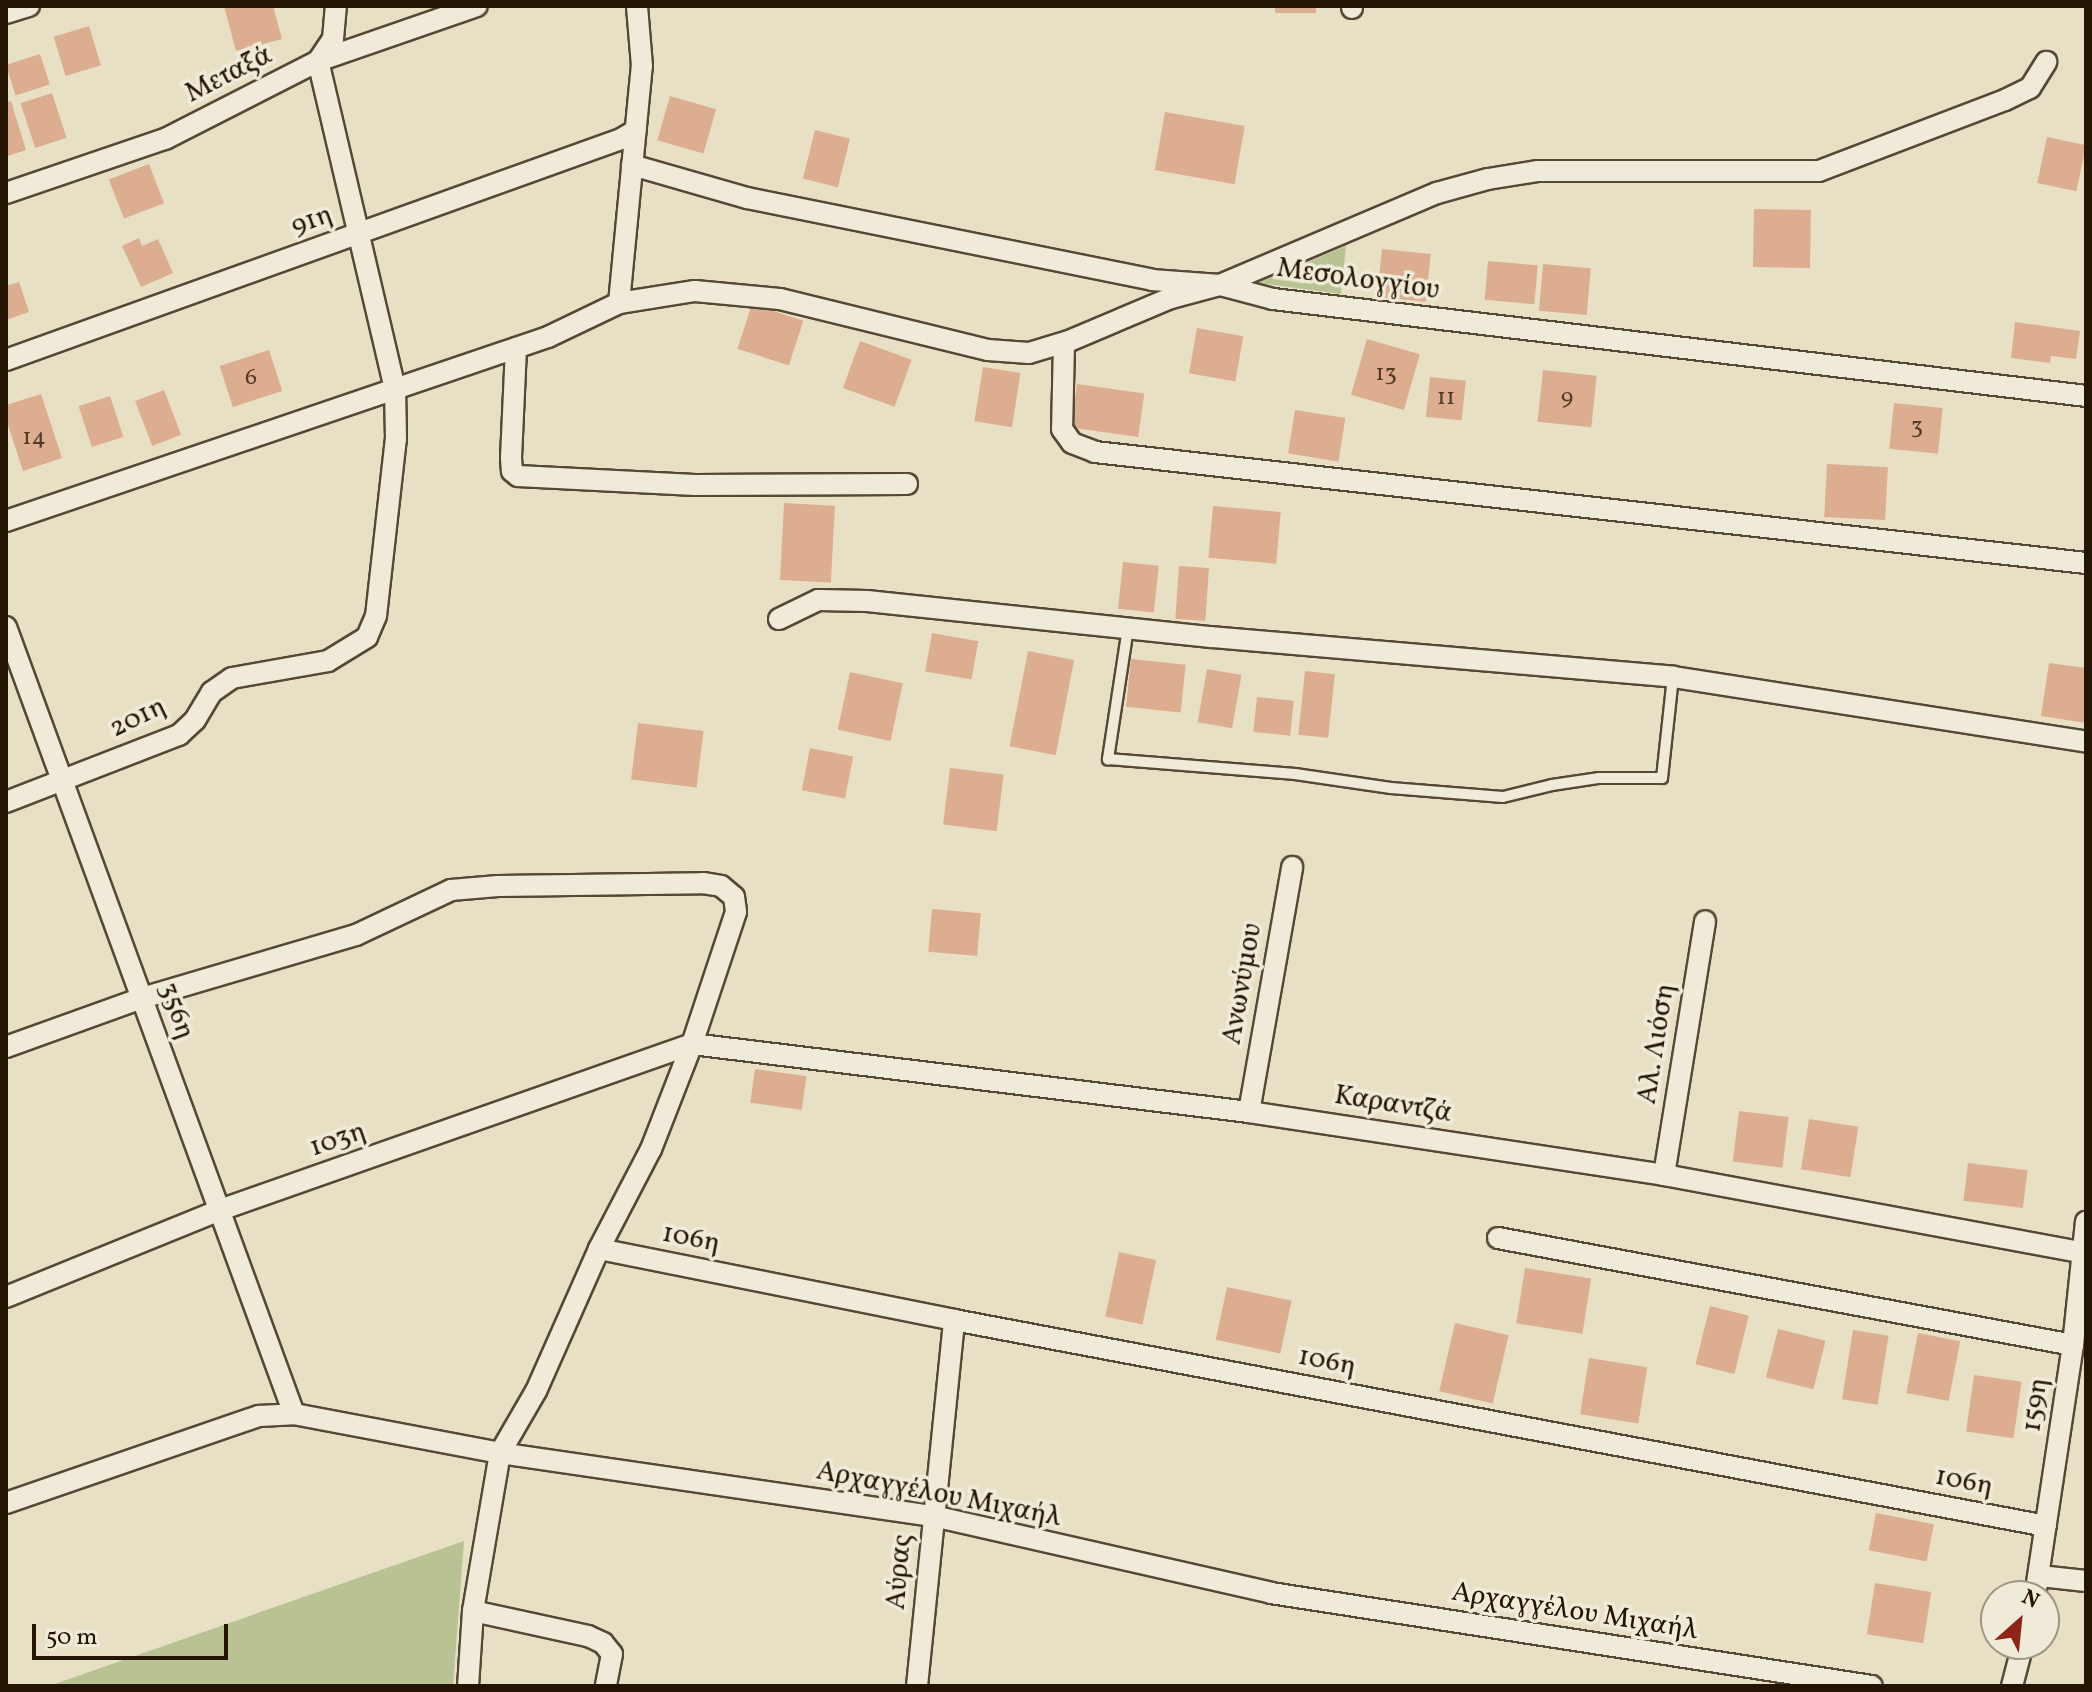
<!DOCTYPE html>
<html>
<head>
<meta charset="utf-8">
<style>
	body { margin:0 }
	#map { position:relative; width:2092px; height:1692px; overflow:hidden; background:#e8e0c5; font-family:Vollkorn,serif }
	div>[style] { position:absolute }
	.green>* { inset:0; background:#b8c293 }
	.building>* { inset:0; background:#dcae8f; transform-origin:0 0 }
	.roads { filter:drop-shadow(2px 0 #554834) drop-shadow(-2px 0 #554834) drop-shadow(0 2px #554834) drop-shadow(0 -2px #554834) }
	.lane>* { height:10px; margin:-5px; padding:0 5px; transform-origin:5px; border-radius:5px; background:#f0ebd9 }
	.street>* { height:20px; margin:-10px; padding:0 10px; transform-origin:10px; border-radius:10px; background:#f0ebd9 }
	span { translate:-50% -50%; white-space:nowrap; text-align:center; line-height:1.15; -webkit-text-stroke:7px #f0ebd9; paint-order:stroke }
	.number-label { font-size:24px; color:#523b26 }
	.number-label span { -webkit-text-stroke-width:0 }
	.street-label { font-size:28px; color:#241503 }
	.frame { position:absolute; inset:0; border:8px solid #241503; pointer-events:none }
	.north { position:absolute; left:1980px; top:1580px; width:80px; height:80px; box-sizing:border-box; background:#f0ebd9; border:2px solid #9e9583; border-radius:50%; rotate:27deg; font-size:22px; font-weight:700; line-height:32px; text-align:center; color:#241503 }
	.north::after { content:''; display:block; margin:auto; width:28px; height:36px; background:#8f2418; clip-path:polygon(50% 0,100% 100%,50% 72%,0 100%) }
	.scale { position:absolute; left:32px; top:1624px; width:196px; height:36px; box-sizing:border-box; border:4px solid #241503; border-top:0; padding-left:10px; font-size:24px; line-height:28px; white-space:nowrap; color:#241503; -webkit-text-stroke:6px #f0ebd9; paint-order:stroke }
</style>
</head>
<body>
<div id="map">
	<div class="green">
		<i style="clip-path:polygon(1346px 246px,1341px 294px,1258px 283px)"></i>
		<i style="clip-path:polygon(464px 1541px,453px 1686px,49px 1686px)"></i>
	</div>
	<div class="building">
		<i style="clip-path:polygon(224px 6px,273px 6px,282px 39px,236px 51px)"></i>
		<i style="left:1275px;top:6px;width:41px;height:7px"></i>
		<i style="left:89px;top:26px;width:41px;height:37px;rotate:73deg"></i>
		<i style="left:40px;top:54px;width:32px;height:36px;rotate:72deg"></i>
		<i style="left:52px;top:93px;width:47px;height:33px;rotate:72deg"></i>
		<i style="left:670px;top:96px;width:48px;height:46px;rotate:16deg"></i>
		<i style="clip-path:polygon(11px 101px,26px 150px,8px 156px,6px 102px)"></i>
		<i style="left:1165px;top:112px;width:81px;height:59px;rotate:10deg"></i>
		<i style="left:815px;top:130px;width:36px;height:50px;rotate:14deg"></i>
		<i style="left:2047px;top:137px;width:40px;height:47px;rotate:12deg"></i>
		<i style="left:149px;top:164px;width:42px;height:43px;rotate:69deg"></i>
		<i style="left:1754px;top:209px;width:57px;height:58px;rotate:1deg"></i>
		<i style="clip-path:polygon(139px 238px,142px 246px,158px 239px,173px 273px,141px 287px,122px 246px)"></i>
		<i style="left:1382px;top:249px;width:49px;height:48px;rotate:6deg"></i>
		<i style="left:1488px;top:261px;width:50px;height:39px;rotate:5deg"></i>
		<i style="left:1543px;top:264px;width:48px;height:47px;rotate:5deg"></i>
		<i style="clip-path:polygon(19px 282px,29px 312px,6px 320px,6px 286px)"></i>
		<i style="left:752px;top:304px;width:54px;height:47px;rotate:18deg"></i>
		<i style="clip-path:polygon(2015px 322px,2080px 331px,2076px 359px,2051px 356px,2050px 363px,2011px 358px)"></i>
		<i style="left:1197px;top:328px;width:47px;height:46px;rotate:10deg"></i>
		<i style="left:1367px;top:339px;width:55px;height:58px;rotate:16deg"></i>
		<i style="left:860px;top:341px;width:55px;height:50px;rotate:20deg"></i>
		<i style="left:269px;top:350px;width:43px;height:52px;rotate:72deg"></i>
		<i style="left:983px;top:367px;width:38px;height:55px;rotate:9deg"></i>
		<i style="left:1543px;top:370px;width:54px;height:52px;rotate:6deg"></i>
		<i style="left:1430px;top:377px;width:36px;height:40px;rotate:6deg"></i>
		<i style="left:1077px;top:384px;width:68px;height:44px;rotate:8deg"></i>
		<i style="left:164px;top:390px;width:48px;height:31px;rotate:69deg"></i>
		<i style="clip-path:polygon(41px 394px,62px 458px,23px 471px,6px 419px,6px 405px)"></i>
		<i style="left:110px;top:396px;width:43px;height:33px;rotate:72deg"></i>
		<i style="left:1894px;top:403px;width:49px;height:46px;rotate:6deg"></i>
		<i style="left:1295px;top:410px;width:51px;height:44px;rotate:9deg"></i>
		<i style="left:1827px;top:464px;width:61px;height:53px;rotate:3deg"></i>
		<i style="left:784px;top:503px;width:51px;height:77px;rotate:3deg"></i>
		<i style="left:1213px;top:506px;width:68px;height:52px;rotate:5deg"></i>
		<i style="left:1123px;top:562px;width:36px;height:47px;rotate:6deg"></i>
		<i style="left:1179px;top:566px;width:30px;height:53px;rotate:4deg"></i>
		<i style="left:932px;top:633px;width:47px;height:39px;rotate:10deg"></i>
		<i style="left:1028px;top:651px;width:47px;height:97px;rotate:11deg"></i>
		<i style="left:1131px;top:659px;width:55px;height:48px;rotate:6deg"></i>
		<i style="clip-path:polygon(2049px 663px,2086px 668px,2086px 723px,2041px 716px)"></i>
		<i style="left:1207px;top:669px;width:35px;height:54px;rotate:10deg"></i>
		<i style="left:1305px;top:671px;width:30px;height:64px;rotate:6deg"></i>
		<i style="left:850px;top:672px;width:54px;height:59px;rotate:12deg"></i>
		<i style="left:1257px;top:697px;width:37px;height:35px;rotate:6deg"></i>
		<i style="left:638px;top:723px;width:66px;height:57px;rotate:7deg"></i>
		<i style="left:810px;top:748px;width:44px;height:43px;rotate:11deg"></i>
		<i style="left:950px;top:768px;width:54px;height:57px;rotate:7deg"></i>
		<i style="left:932px;top:909px;width:49px;height:43px;rotate:5deg"></i>
		<i style="left:755px;top:1069px;width:52px;height:34px;rotate:8deg"></i>
		<i style="left:1739px;top:1111px;width:50px;height:51px;rotate:7deg"></i>
		<i style="left:1809px;top:1119px;width:50px;height:51px;rotate:9deg"></i>
		<i style="left:1968px;top:1163px;width:60px;height:38px;rotate:7deg"></i>
		<i style="left:1119px;top:1252px;width:38px;height:66px;rotate:12deg"></i>
		<i style="left:1525px;top:1268px;width:67px;height:56px;rotate:9deg"></i>
		<i style="left:1227px;top:1287px;width:66px;height:54px;rotate:12deg"></i>
		<i style="left:1710px;top:1306px;width:40px;height:60px;rotate:14deg"></i>
		<i style="left:1455px;top:1323px;width:55px;height:70px;rotate:13deg"></i>
		<i style="left:1778px;top:1329px;width:49px;height:50px;rotate:14deg"></i>
		<i style="left:1853px;top:1330px;width:36px;height:70px;rotate:9deg"></i>
		<i style="left:1918px;top:1333px;width:43px;height:61px;rotate:11deg"></i>
		<i style="left:1589px;top:1358px;width:59px;height:57px;rotate:9deg"></i>
		<i style="left:1974px;top:1375px;width:48px;height:57px;rotate:8deg"></i>
		<i style="left:1876px;top:1513px;width:59px;height:38px;rotate:11deg"></i>
		<i style="left:1875px;top:1583px;width:57px;height:52px;rotate:9deg"></i>
	</div>
	<div class="roads">
		<div class="lane">
			<i style="left:1128px;top:628px;width:133px;rotate:98.7deg"></i>
			<i style="left:1108px;top:759px;width:188px;rotate:4.6deg"></i>
			<i style="left:1295px;top:774px;width:97px;rotate:8.3deg"></i>
			<i style="left:1391px;top:788px;width:112px;rotate:4.6deg"></i>
			<i style="left:1503px;top:797px;width:50px;rotate:-13.8deg"></i>
			<i style="left:1552px;top:785px;width:48px;rotate:-8.5deg"></i>
			<i style="left:1599px;top:778px;width:63px"></i>
			<i style="left:1662px;top:778px;width:102px;rotate:-83.8deg"></i>
		</div>
		<div class="street">
			<i style="left:1352px;top:6px;width:2px;rotate:90deg"></i>
			<i style="left:6px;top:13px;width:24px;rotate:-17deg"></i>
			<i style="left:632px;top:165px;width:120px;rotate:16deg"></i>
			<i style="left:747px;top:198px;width:413px;rotate:11.4deg"></i>
			<i style="left:1152px;top:280px;width:68px;rotate:4.2deg"></i>
			<i style="left:1220px;top:285px;width:55px;rotate:14.8deg"></i>
			<i style="left:1273px;top:299px;width:819px;rotate:6.8deg"></i>
			<i style="left:6px;top:193px;width:168px;rotate:-18.8deg"></i>
			<i style="left:165px;top:139px;width:172px;rotate:-27deg"></i>
			<i style="left:318px;top:61px;width:168px;rotate:-19.1deg"></i>
			<i style="left:619px;top:303px;width:238px;rotate:-84.5deg"></i>
			<i style="left:642px;top:66px;width:60px;rotate:-94.8deg"></i>
			<i style="left:1064px;top:343px;width:86px;rotate:91.3deg"></i>
			<i style="left:1062px;top:429px;width:17px;rotate:54deg"></i>
			<i style="left:1072px;top:443px;width:25px;rotate:21deg"></i>
			<i style="left:1095px;top:452px;width:997px;rotate:6.39deg"></i>
			<i style="left:516px;top:348px;width:110px;rotate:92.6deg"></i>
			<i style="left:511px;top:458px;width:13px;rotate:86deg"></i>
			<i style="left:512px;top:471px;width:8px;rotate:40deg"></i>
			<i style="left:518px;top:476px;width:177px;rotate:2.9deg"></i>
			<i style="left:695px;top:485px;width:212px;rotate:-0.3deg"></i>
			<i style="left:6px;top:360px;width:654px;rotate:-19.77deg"></i>
			<i style="left:621px;top:139px;width:17px;rotate:-31deg"></i>
			<i style="left:6px;top:521px;width:572px;rotate:-18.75deg"></i>
			<i style="left:548px;top:337px;width:79px;rotate:-25.6deg"></i>
			<i style="left:619px;top:303px;width:77px;rotate:-9deg"></i>
			<i style="left:695px;top:291px;width:85px;rotate:5.4deg"></i>
			<i style="left:780px;top:299px;width:214px;rotate:13.8deg"></i>
			<i style="left:988px;top:350px;width:41px;rotate:4.2deg"></i>
			<i style="left:1029px;top:353px;width:42px;rotate:-16.7deg"></i>
			<i style="left:1069px;top:341px;width:111px;rotate:-22.9deg"></i>
			<i style="left:1171px;top:298px;width:51px;rotate:-14.9deg"></i>
			<i style="left:1220px;top:285px;width:236px;rotate:-23deg"></i>
			<i style="left:1437px;top:193px;width:53px;rotate:-15.4deg"></i>
			<i style="left:1488px;top:179px;width:51px;rotate:-9.1deg"></i>
			<i style="left:1538px;top:171px;width:281px"></i>
			<i style="left:1819px;top:171px;width:199px;rotate:-20.9deg"></i>
			<i style="left:2005px;top:100px;width:28px;rotate:-26deg"></i>
			<i style="left:2030px;top:88px;width:31px;rotate:-58deg"></i>
			<i style="left:779px;top:619px;width:43px;rotate:-26deg"></i>
			<i style="left:818px;top:600px;width:49px;rotate:1.2deg"></i>
			<i style="left:867px;top:601px;width:346px;rotate:6deg"></i>
			<i style="left:1211px;top:637px;width:464px;rotate:4.9deg"></i>
			<i style="left:1673px;top:677px;width:418px;rotate:8.9deg"></i>
			<i style="left:6px;top:627px;width:838px;rotate:69.9deg"></i>
			<i style="left:6px;top:802px;width:186px;rotate:-21.2deg"></i>
			<i style="left:179px;top:735px;width:22px;rotate:-43deg"></i>
			<i style="left:195px;top:720px;width:33px;rotate:-59deg"></i>
			<i style="left:212px;top:692px;width:24px;rotate:-35deg"></i>
			<i style="left:232px;top:678px;width:97px;rotate:-10deg"></i>
			<i style="left:328px;top:661px;width:46px;rotate:-31.6deg"></i>
			<i style="left:367px;top:637px;width:23px;rotate:-67deg"></i>
			<i style="left:376px;top:616px;width:178px;rotate:-83.6deg"></i>
			<i style="left:396px;top:439px;width:50px;rotate:-91.1deg"></i>
			<i style="left:395px;top:389px;width:337px;rotate:-103.2deg"></i>
			<i style="left:318px;top:61px;width:27px;rotate:-56deg"></i>
			<i style="left:333px;top:39px;width:33px;rotate:-85deg"></i>
			<i style="left:6px;top:1047px;width:145px;rotate:-19.8deg"></i>
			<i style="left:142px;top:998px;width:223px;rotate:-16.4deg"></i>
			<i style="left:356px;top:935px;width:105px;rotate:-25.3deg"></i>
			<i style="left:451px;top:890px;width:47px;rotate:-4.9deg"></i>
			<i style="left:498px;top:886px;width:205px;rotate:-0.8deg"></i>
			<i style="left:703px;top:883px;width:18px;rotate:9deg"></i>
			<i style="left:721px;top:886px;width:17px;rotate:40deg"></i>
			<i style="left:734px;top:897px;width:15px;rotate:82deg"></i>
			<i style="left:736px;top:912px;width:139px;rotate:108.4deg"></i>
			<i style="left:692px;top:1044px;width:113px;rotate:111.3deg"></i>
			<i style="left:651px;top:1149px;width:113px;rotate:117.5deg"></i>
			<i style="left:599px;top:1249px;width:155px;rotate:113.9deg"></i>
			<i style="left:536px;top:1391px;width:72px;rotate:120.1deg"></i>
			<i style="left:500px;top:1453px;width:160px;rotate:99.7deg"></i>
			<i style="left:473px;top:1611px;width:75px;rotate:93.8deg"></i>
			<i style="left:1249px;top:1112px;width:249px;rotate:-80deg"></i>
			<i style="left:1664px;top:1175px;width:257px;rotate:-80.8deg"></i>
			<i style="left:1498px;top:1238px;width:585px;rotate:10.54deg"></i>
			<i style="left:599px;top:1249px;width:362px;rotate:11.3deg"></i>
			<i style="left:954px;top:1320px;width:1111px;rotate:10.68deg"></i>
			<i style="left:6px;top:1297px;width:231px;rotate:-22.1deg"></i>
			<i style="left:220px;top:1210px;width:500px;rotate:-19.38deg"></i>
			<i style="left:692px;top:1044px;width:561px;rotate:6.96deg"></i>
			<i style="left:1249px;top:1112px;width:420px;rotate:8.6deg"></i>
			<i style="left:1664px;top:1175px;width:423px;rotate:10.5deg"></i>
			<i style="left:6px;top:1503px;width:268px;rotate:-19deg"></i>
			<i style="left:259px;top:1416px;width:35px;rotate:-3deg"></i>
			<i style="left:294px;top:1414px;width:210px;rotate:10.7deg"></i>
			<i style="left:500px;top:1453px;width:438px;rotate:8.3deg"></i>
			<i style="left:933px;top:1516px;width:347px;rotate:12.8deg"></i>
			<i style="left:1271px;top:1593px;width:608px;rotate:8.8deg"></i>
			<i style="left:2040px;top:1576px;width:46px;rotate:6.2deg"></i>
			<i style="left:2035px;top:1596px;width:254px;rotate:-81.4deg"></i>
			<i style="left:2073px;top:1345px;width:124px;rotate:-84deg"></i>
			<i style="left:473px;top:1611px;width:118px;rotate:12.3deg"></i>
			<i style="left:588px;top:1636px;width:17px;rotate:25deg"></i>
			<i style="left:603px;top:1643px;width:14px;rotate:51deg"></i>
			<i style="left:612px;top:1654px;width:33px;rotate:101deg"></i>
			<i style="left:917px;top:1686px;width:368px;rotate:-84.2deg"></i>
			<i style="left:2012px;top:1686px;width:43px;rotate:-75.3deg"></i>
		</div>
	</div>
	<div class="number-label">
		<span style="left:1386px;top:375px">13</span>
		<span style="left:251px;top:379px">6</span>
		<span style="left:1446px;top:399px">11</span>
		<span style="left:1567px;top:399px">9</span>
		<span style="left:1917px;top:428px">3</span>
		<span style="left:34px;top:439px">14</span>
	</div>
	<div class="street-label">
		<span style="left:229px;top:75px;rotate:-27deg">Μεταξά</span>
		<span style="left:312px;top:221px;rotate:-20deg">91η</span>
		<span style="left:1358px;top:280px;rotate:8deg">Μεσολογγίου</span>
		<span style="left:138px;top:718px;rotate:-26deg">201η</span>
		<span style="left:1243px;top:984px;rotate:-80deg">Ανωνύμου</span>
		<span style="left:176px;top:1011px;rotate:70deg">356η</span>
		<span style="left:1657px;top:1044px;rotate:-81deg">Αλ. Λιόση</span>
		<span style="left:1393px;top:1105px;rotate:9deg">Καραντζά</span>
		<span style="left:338px;top:1140px;rotate:-19deg">103η</span>
		<span style="left:691px;top:1239px;rotate:11deg">106η</span>
		<span style="left:1327px;top:1362px;rotate:11deg">106η</span>
		<span style="left:2036px;top:1405px;rotate:-82deg">159η</span>
		<span style="left:1964px;top:1482px;rotate:11deg">106η</span>
		<span style="left:939px;top:1495px;rotate:11deg">Αρχαγγέλου Μιχαήλ</span>
		<span style="left:900px;top:1572px;rotate:-85deg">Αύρας</span>
		<span style="left:1575px;top:1612px;rotate:9deg">Αρχαγγέλου Μιχαήλ</span>
	</div>
	<div class="frame"></div>
	<div class="north">N</div>
	<div class="scale">50 m</div>
</div>
</body>
</html>
